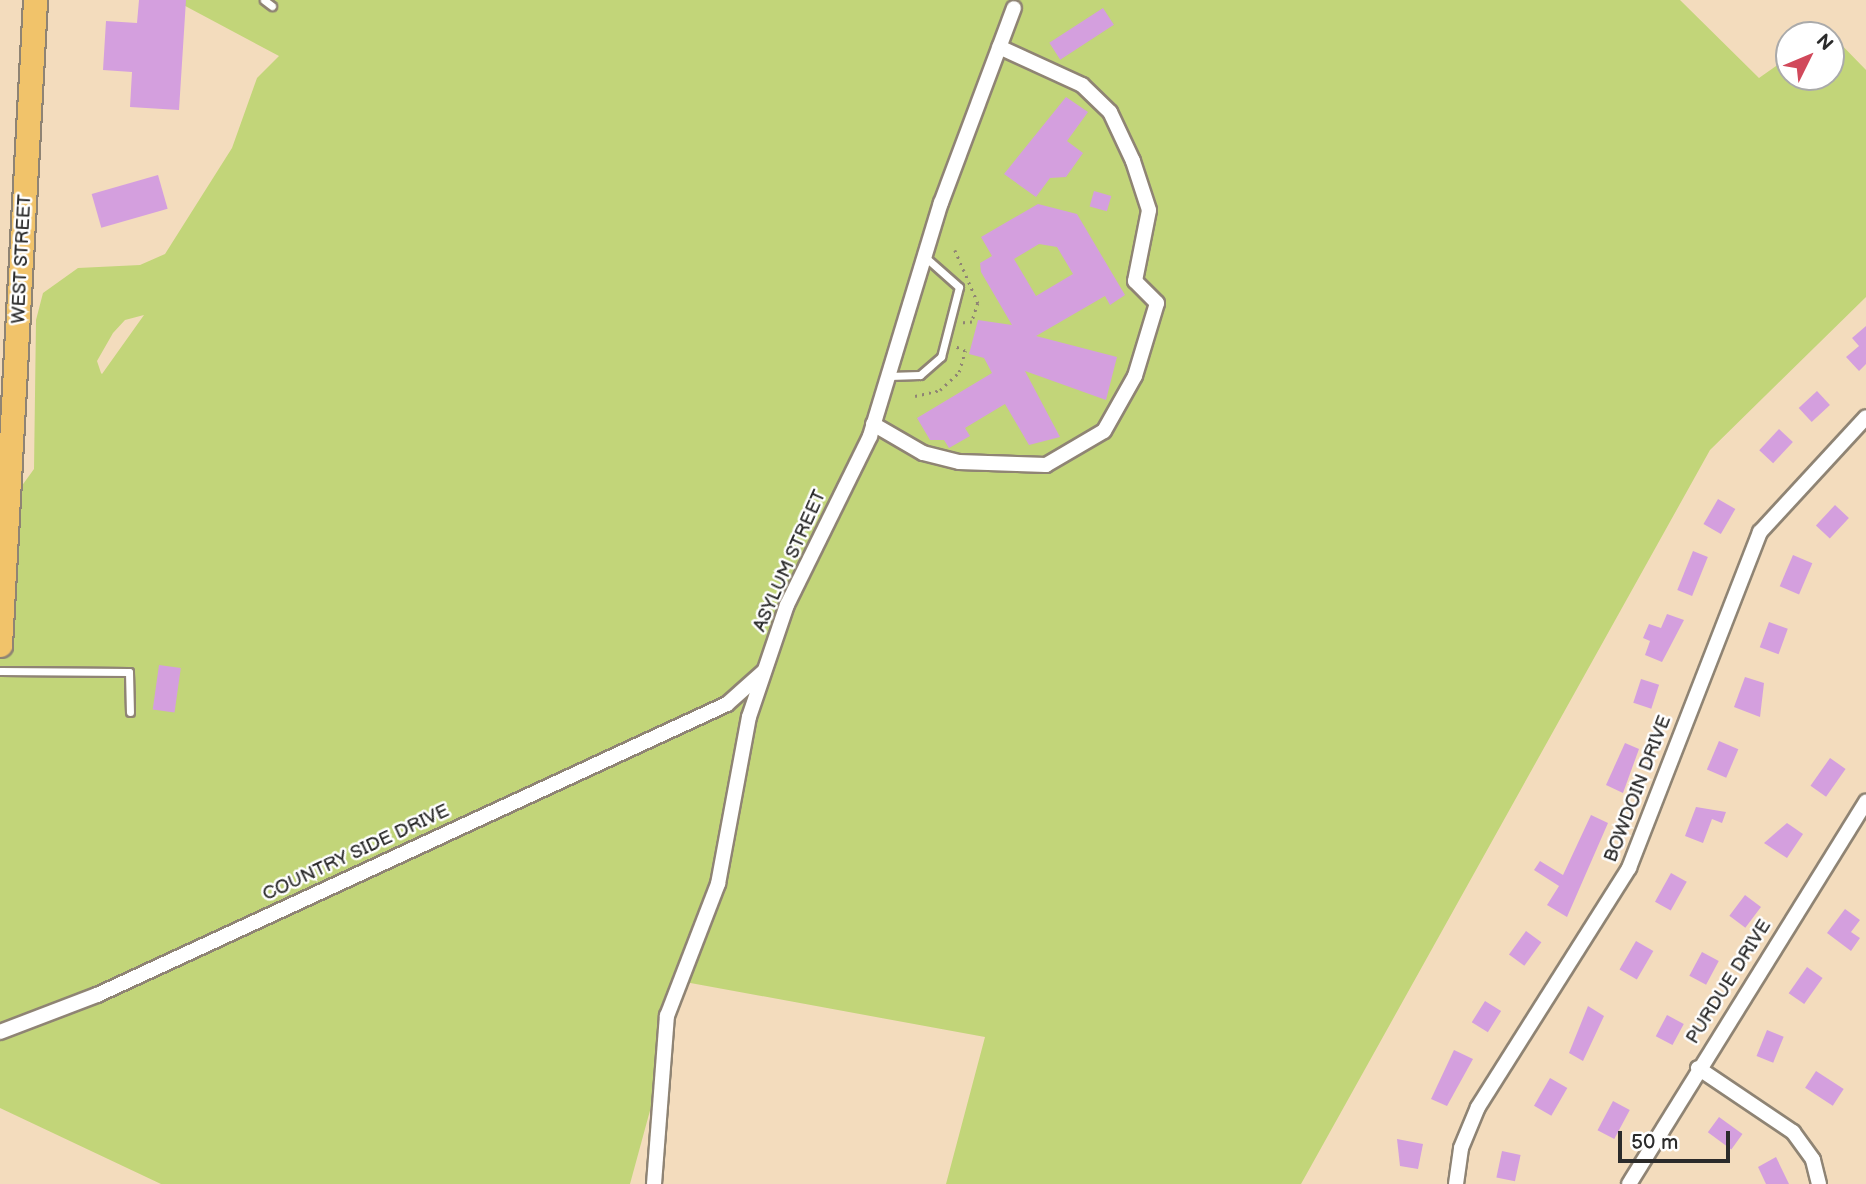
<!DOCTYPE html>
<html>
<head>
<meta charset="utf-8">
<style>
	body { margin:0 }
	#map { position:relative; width:1866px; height:1184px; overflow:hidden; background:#f3dcbd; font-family:"Balsamiq Sans",sans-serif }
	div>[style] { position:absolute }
	.green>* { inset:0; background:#c2d579 }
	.building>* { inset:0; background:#d49fde; transform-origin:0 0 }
	.path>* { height:2.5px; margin-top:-1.25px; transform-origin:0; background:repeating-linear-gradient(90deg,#8f8474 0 2px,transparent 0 7px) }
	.roads { filter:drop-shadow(2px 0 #8f8474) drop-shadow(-2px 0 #8f8474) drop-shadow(0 2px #8f8474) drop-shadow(0 -2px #8f8474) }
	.service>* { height:7px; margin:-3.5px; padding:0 3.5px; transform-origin:3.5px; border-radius:3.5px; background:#fff }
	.minor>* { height:14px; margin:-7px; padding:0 7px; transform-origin:7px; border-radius:7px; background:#fff }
	.primary>* { height:23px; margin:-11.5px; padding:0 11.5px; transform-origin:11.5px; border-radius:11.5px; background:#f1c36a }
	span { translate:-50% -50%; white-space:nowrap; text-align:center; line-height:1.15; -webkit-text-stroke:5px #fff; paint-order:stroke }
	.street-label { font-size:19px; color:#2b2b2b }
	.north { position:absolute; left:1775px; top:21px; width:70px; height:70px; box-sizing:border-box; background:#fff; border:2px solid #aaa; border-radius:50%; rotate:47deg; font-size:19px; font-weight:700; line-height:28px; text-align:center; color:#2b2b2b }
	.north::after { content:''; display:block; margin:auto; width:24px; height:32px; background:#d1495b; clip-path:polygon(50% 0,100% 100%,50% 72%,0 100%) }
	.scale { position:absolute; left:1618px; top:1131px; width:112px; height:32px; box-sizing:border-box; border:4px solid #2b2b2b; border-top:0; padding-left:9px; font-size:21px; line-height:24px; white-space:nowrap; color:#2b2b2b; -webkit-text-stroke:5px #fff; paint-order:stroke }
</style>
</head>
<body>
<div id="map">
	<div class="green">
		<i style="clip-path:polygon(evenodd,174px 0,1680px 0,1759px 78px,1789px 57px,1789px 77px,1831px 77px,1831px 35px,1820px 35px,1827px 30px,1866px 70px,1866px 297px,1710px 450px,1301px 1184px,946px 1184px,985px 1037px,685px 982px,630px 1184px,161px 1184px,0 1108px,0 516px,34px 469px,36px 320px,43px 293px,78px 268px,140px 265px,165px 254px,232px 148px,257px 78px,279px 56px,174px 0,144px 315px,102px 374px,101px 373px,97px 361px,113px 333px,125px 320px,144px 315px)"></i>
	</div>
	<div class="building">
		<i style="clip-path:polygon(139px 0,186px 0,179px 110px,130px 107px,132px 72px,103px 70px,106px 21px,137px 23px)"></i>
		<i style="left:1103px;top:8px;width:20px;height:64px;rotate:57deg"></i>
		<i style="clip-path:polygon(1066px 97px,1088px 112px,1067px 141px,1083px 153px,1066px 177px,1050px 178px,1036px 197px,1004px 174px)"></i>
		<i style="left:158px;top:175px;width:35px;height:69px;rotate:74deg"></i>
		<i style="left:1094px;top:191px;width:18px;height:16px;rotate:16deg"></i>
		<i style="clip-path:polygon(evenodd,1038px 204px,1077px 214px,1125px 295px,1110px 305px,1105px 296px,1036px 336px,1117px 357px,1106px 400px,1025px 371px,1060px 437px,1029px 445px,1005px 404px,965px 428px,970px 436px,949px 448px,944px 440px,930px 440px,917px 418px,992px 373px,984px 358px,969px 354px,978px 320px,1012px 325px,981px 272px,980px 263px,992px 256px,981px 237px,1038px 204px,1039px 244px,1057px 247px,1073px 274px,1036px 296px,1014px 259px,1039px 244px)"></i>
		<i style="clip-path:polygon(1866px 326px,1866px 364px,1859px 371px,1846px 357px,1859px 346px,1852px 338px)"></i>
		<i style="left:1817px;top:391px;width:19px;height:25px;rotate:47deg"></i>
		<i style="left:1779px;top:429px;width:19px;height:29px;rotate:43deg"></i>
		<i style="left:1718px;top:499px;width:20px;height:29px;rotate:30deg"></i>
		<i style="left:1835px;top:505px;width:19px;height:28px;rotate:43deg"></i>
		<i style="left:1693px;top:551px;width:16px;height:42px;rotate:22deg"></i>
		<i style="left:1793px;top:555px;width:21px;height:34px;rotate:23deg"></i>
		<i style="clip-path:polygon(1667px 614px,1684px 620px,1662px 662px,1645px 655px,1650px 641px,1643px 638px,1649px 624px,1661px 628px)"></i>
		<i style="left:1769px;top:622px;width:20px;height:27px;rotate:20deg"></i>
		<i style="left:159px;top:665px;width:22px;height:45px;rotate:8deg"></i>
		<i style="clip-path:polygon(1745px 677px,1764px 683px,1760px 717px,1734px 707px)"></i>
		<i style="left:1641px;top:679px;width:19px;height:25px;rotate:18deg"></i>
		<i style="left:1719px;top:741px;width:21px;height:31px;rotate:23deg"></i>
		<i style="clip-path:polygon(1625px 743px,1639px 749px,1623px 793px,1606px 785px)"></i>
		<i style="left:1830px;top:758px;width:19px;height:34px;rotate:35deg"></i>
		<i style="clip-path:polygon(1696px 807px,1726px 812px,1722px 823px,1712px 819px,1703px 843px,1685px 836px)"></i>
		<i style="clip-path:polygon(1591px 815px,1608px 823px,1567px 917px,1547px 905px,1559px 886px,1534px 870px,1540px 861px,1563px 875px)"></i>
		<i style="clip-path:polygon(1787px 823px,1803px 834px,1787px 858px,1764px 843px)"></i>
		<i style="left:1671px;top:873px;width:18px;height:33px;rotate:29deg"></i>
		<i style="left:1745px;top:895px;width:20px;height:26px;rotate:37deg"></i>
		<i style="clip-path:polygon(1845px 909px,1860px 920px,1851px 932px,1860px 938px,1851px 951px,1827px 933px)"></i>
		<i style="left:1526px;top:931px;width:19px;height:29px;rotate:36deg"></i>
		<i style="left:1636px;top:941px;width:20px;height:33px;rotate:30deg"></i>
		<i style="left:1702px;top:952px;width:19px;height:27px;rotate:28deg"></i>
		<i style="left:1807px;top:967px;width:19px;height:32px;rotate:35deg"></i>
		<i style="left:1485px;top:1001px;width:19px;height:25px;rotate:32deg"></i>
		<i style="clip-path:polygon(1588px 1006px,1604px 1016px,1583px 1061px,1569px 1053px)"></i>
		<i style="left:1667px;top:1015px;width:19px;height:24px;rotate:28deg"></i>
		<i style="left:1767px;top:1030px;width:18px;height:28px;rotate:22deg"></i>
		<i style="clip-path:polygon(1454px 1050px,1473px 1059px,1447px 1106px,1431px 1099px)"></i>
		<i style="left:1816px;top:1071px;width:33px;height:20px;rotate:33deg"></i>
		<i style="left:1550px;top:1078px;width:20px;height:32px;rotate:30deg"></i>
		<i style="left:1613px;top:1101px;width:19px;height:33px;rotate:28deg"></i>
		<i style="left:1719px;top:1117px;width:29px;height:19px;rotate:36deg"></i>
		<i style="clip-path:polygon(1397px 1139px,1423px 1144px,1418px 1169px,1400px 1166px)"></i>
		<i style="left:1502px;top:1151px;width:19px;height:27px;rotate:12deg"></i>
		<i style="clip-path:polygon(1776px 1157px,1789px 1184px,1766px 1184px,1758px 1167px)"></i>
	</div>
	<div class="path">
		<i style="left:955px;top:250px;width:58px;rotate:66.5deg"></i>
		<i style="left:978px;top:303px;width:20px;rotate:108deg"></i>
		<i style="left:972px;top:322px;width:11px;rotate:175deg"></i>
		<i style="left:915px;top:396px;width:26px;rotate:-13deg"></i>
		<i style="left:940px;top:390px;width:26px;rotate:-43deg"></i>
		<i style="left:959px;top:372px;width:22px;rotate:-74deg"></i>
		<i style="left:965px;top:351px;width:10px;rotate:-156deg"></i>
	</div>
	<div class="roads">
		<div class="service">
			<i style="left:264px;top:0;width:10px;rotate:37deg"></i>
			<i style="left:889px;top:376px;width:31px;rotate:-2deg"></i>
			<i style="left:920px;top:375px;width:28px;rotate:-41deg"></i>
			<i style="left:941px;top:357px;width:72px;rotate:-75.6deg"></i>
			<i style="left:959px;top:287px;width:45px;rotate:-138.6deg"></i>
			<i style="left:0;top:671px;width:129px;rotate:0.4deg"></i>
			<i style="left:129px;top:672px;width:40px;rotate:88.6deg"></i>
		</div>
		<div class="minor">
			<i style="left:873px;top:424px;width:58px;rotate:30.1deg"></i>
			<i style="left:923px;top:453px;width:37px;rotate:14deg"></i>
			<i style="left:959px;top:462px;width:87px;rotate:2deg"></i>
			<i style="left:1046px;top:465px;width:67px;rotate:-30.4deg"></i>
			<i style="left:1104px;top:431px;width:63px;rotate:-60.6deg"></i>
			<i style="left:1135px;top:376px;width:76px;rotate:-73.2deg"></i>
			<i style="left:1157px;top:303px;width:31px;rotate:-135deg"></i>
			<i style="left:1135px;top:281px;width:72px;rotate:-78.8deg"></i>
			<i style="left:1149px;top:210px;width:52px;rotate:-108.1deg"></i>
			<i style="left:1133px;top:161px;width:54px;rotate:-115.1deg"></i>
			<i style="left:1110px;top:112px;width:39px;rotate:-136deg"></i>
			<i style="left:1082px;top:85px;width:91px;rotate:-155.4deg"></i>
			<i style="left:0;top:1032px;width:104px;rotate:-20.9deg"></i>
			<i style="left:97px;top:995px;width:694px;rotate:-24.79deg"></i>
			<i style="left:727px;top:704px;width:48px;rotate:-41.6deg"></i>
			<i style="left:1698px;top:1068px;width:115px;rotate:34deg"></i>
			<i style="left:1793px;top:1132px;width:34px;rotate:54deg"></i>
			<i style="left:1813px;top:1160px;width:25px;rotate:76deg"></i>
			<i style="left:654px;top:1184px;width:169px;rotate:-85.6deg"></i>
			<i style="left:667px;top:1016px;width:142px;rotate:-68.9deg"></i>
			<i style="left:718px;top:884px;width:170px;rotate:-79.5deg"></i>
			<i style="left:749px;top:717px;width:118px;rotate:-71.3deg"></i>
			<i style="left:787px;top:605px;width:188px;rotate:-63.8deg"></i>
			<i style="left:870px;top:436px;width:244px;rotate:-73.1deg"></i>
			<i style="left:941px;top:203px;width:208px;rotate:-69.5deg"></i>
			<i style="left:1456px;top:1184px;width:36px;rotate:-82deg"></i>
			<i style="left:1461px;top:1148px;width:44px;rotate:-67.5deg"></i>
			<i style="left:1478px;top:1107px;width:283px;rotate:-57.7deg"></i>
			<i style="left:1629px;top:868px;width:361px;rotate:-68.7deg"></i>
			<i style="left:1760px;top:532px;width:156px;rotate:-47.3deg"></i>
			<i style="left:1629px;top:1184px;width:450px;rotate:-58.2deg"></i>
		</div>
		<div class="primary">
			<i style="left:0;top:645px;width:646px;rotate:-86.89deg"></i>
		</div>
	</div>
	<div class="street-label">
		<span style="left:22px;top:259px;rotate:-87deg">WEST STREET</span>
		<span style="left:790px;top:561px;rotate:-66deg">ASYLUM STREET</span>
		<span style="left:1638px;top:789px;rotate:-69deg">BOWDOIN DRIVE</span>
		<span style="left:356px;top:853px;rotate:-25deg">COUNTRY SIDE DRIVE</span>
		<span style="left:1729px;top:982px;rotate:-58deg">PURDUE DRIVE</span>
	</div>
	<div class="north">N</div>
	<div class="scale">50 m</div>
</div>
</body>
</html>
